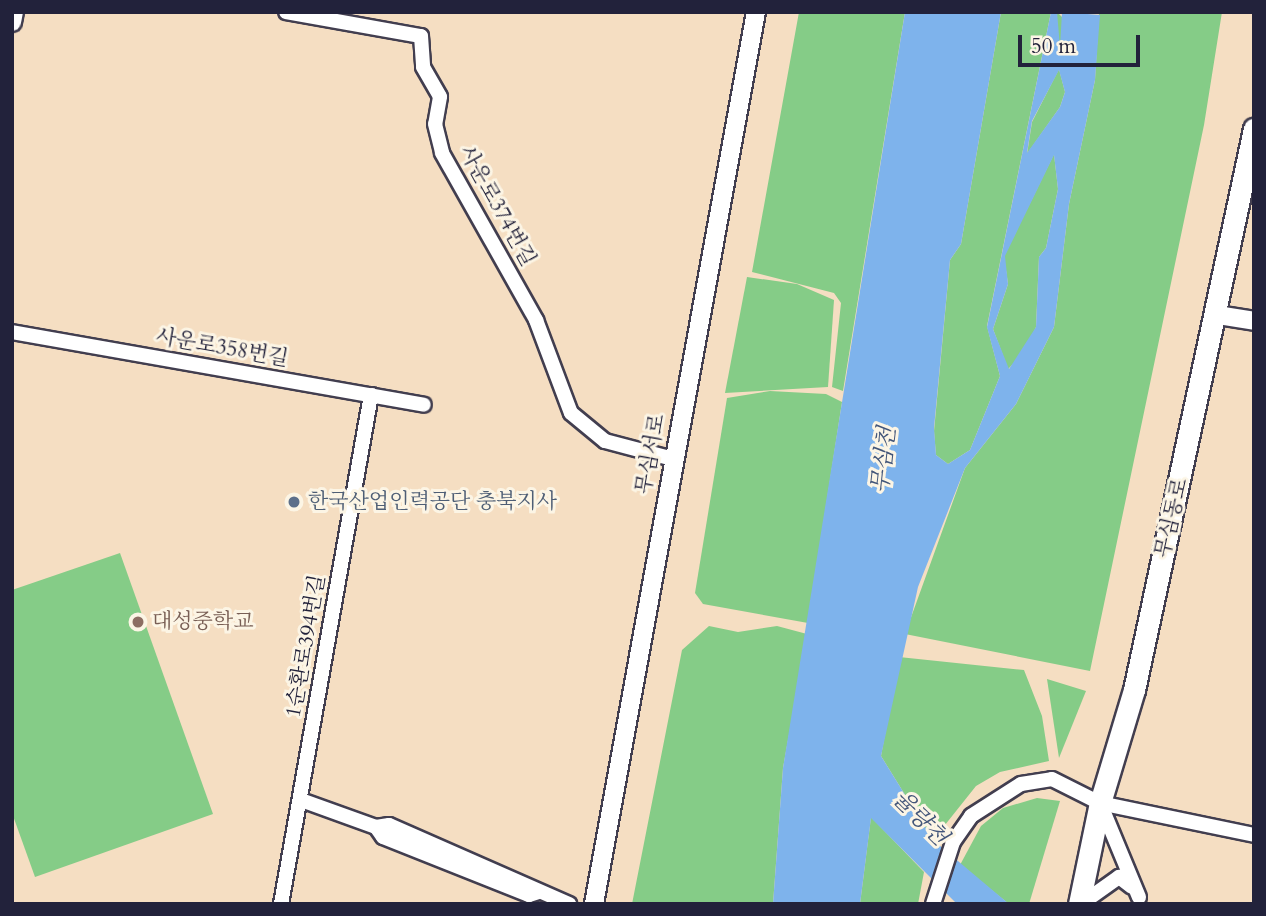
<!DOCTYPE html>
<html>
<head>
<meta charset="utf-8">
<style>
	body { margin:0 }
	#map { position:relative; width:1266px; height:916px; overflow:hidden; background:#f5dec2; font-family:Cardo,"Noto Serif KR",serif }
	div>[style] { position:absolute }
	.green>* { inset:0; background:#85cc87 }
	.water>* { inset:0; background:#7eb3ec }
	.roads { filter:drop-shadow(2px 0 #423e4f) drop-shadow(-2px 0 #423e4f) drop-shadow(0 2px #423e4f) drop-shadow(0 -2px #423e4f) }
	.minor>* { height:14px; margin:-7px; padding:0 7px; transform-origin:7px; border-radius:7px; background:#fff }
	.tertiary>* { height:18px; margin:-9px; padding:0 9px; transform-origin:9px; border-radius:9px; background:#fff }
	.secondary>* { height:21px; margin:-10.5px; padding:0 10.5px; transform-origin:10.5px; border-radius:10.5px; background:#fff }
	.dots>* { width:19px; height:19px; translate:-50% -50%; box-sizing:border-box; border:4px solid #fcf5e5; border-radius:50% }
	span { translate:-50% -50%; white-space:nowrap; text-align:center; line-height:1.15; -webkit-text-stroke:6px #fcf5e5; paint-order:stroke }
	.street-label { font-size:21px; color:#22223b }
	.service-label { font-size:21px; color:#4e5e75 }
	.left { translate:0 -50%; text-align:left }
	.education-label { font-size:21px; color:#785e54 }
	.water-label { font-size:23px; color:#425579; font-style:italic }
	.frame { position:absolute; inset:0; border:14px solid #22223b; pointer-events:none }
	.scale { position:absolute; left:1018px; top:35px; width:122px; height:32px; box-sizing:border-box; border:4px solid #22223b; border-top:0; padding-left:9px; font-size:21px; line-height:24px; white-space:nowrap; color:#22223b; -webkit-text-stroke:5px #fcf5e5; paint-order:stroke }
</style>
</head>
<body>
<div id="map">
	<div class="green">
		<i style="clip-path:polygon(799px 12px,905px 12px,843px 391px,832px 387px,841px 303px,834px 293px,752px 272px)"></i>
		<i style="clip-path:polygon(1001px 12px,1051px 12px,987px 326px,1000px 376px,970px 450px,948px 464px,936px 455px,934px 431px,950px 260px,961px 244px)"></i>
		<i style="clip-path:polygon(1057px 12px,1064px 19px,1060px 48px,1054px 26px)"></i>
		<i style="clip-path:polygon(1099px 12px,1222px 12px,1204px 125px,1090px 671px,905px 634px,965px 468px,1016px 404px,1054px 327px,1069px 204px,1095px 80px)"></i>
		<i style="clip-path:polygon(1059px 69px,1065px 92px,1060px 107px,1027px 154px,1032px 122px)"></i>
		<i style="clip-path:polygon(1054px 154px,1058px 189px,1046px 248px,1039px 257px,1036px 327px,1025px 352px,1008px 369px,993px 329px,1008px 284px,1004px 256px)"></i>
		<i style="clip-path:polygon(747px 277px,797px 284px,834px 300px,828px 387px,725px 393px)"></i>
		<i style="clip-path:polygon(770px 391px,826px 394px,842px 402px,808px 623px,703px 604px,695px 593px,727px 398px)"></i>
		<i style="clip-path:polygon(120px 553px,213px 814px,35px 877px,12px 813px,12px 590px)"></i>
		<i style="clip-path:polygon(709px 626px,738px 632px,777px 626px,807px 634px,783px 768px,773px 904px,632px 904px,682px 650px)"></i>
		<i style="clip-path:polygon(899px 657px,1024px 670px,1042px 716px,1049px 761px,1000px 772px,976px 786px,933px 840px,881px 756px)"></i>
		<i style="clip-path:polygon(1047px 679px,1086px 691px,1059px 758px)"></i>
		<i style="clip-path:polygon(1037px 798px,1060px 801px,1029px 904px,1009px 904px,960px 865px,981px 826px,1003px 808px)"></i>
		<i style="clip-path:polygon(871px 817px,924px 872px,918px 904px,860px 904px)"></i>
	</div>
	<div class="water">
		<i style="clip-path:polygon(evenodd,905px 12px,1001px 12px,961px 244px,950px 260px,934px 428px,936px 455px,948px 464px,970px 450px,1000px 376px,987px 327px,1051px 12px,1057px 12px,1060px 47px,1062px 12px,1100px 15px,1095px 80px,1069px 204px,1054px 327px,1016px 404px,965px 468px,918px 587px,881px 756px,933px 840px,1009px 904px,957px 904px,871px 818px,860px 904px,773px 904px,783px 768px,905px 12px,1059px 70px,1065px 92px,1060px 107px,1027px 153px,1032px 121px,1059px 70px,905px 12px,1054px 155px,1058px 189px,1046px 248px,1039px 257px,1036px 327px,1009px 369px,993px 329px,1008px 284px,1005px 256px,1054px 155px)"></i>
	</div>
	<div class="roads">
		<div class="minor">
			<i style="left:286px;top:12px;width:137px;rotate:10.1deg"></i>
			<i style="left:421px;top:36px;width:31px;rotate:86deg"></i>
			<i style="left:423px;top:67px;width:34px;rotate:60deg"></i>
			<i style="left:440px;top:97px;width:27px;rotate:100deg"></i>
			<i style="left:435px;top:124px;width:30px;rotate:76deg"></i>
			<i style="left:442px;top:153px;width:192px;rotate:60.6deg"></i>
			<i style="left:536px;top:320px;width:99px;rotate:69.4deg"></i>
			<i style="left:571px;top:413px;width:44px;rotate:39.5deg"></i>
			<i style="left:605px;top:441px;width:70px;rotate:14.8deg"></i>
			<i style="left:12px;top:332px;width:418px;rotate:10deg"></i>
			<i style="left:301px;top:800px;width:80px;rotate:19.8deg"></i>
			<i style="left:376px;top:827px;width:13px;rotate:-9deg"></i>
			<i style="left:389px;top:825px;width:197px;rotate:23.7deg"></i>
			<i style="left:1100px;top:803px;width:157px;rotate:11.7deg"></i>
			<i style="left:376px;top:827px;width:12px;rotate:55deg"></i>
			<i style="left:383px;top:837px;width:157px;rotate:21.7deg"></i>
			<i style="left:529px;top:895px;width:9px;rotate:-18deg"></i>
			<i style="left:281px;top:904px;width:517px;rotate:-79.97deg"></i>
			<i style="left:933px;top:904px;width:65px;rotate:-72.1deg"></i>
			<i style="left:953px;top:842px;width:32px;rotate:-55deg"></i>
			<i style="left:971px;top:816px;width:59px;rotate:-32.6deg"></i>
			<i style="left:1021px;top:784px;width:31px;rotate:-9deg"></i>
			<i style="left:1052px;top:779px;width:54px;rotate:26.6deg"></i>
			<i style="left:1100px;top:803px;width:102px;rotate:67.5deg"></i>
			<i style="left:1081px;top:904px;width:47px;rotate:-35.4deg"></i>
			<i style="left:1119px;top:877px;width:16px;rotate:38deg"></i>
		</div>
		<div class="tertiary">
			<i style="left:12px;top:22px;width:10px;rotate:-79deg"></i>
			<i style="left:1218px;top:315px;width:36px;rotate:9deg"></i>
			<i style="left:594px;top:904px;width:907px;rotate:-79.71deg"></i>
		</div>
		<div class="secondary">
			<i style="left:1079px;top:904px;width:103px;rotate:-78.3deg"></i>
			<i style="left:1100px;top:803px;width:118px;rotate:-73.3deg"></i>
			<i style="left:1134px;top:690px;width:574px;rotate:-77.93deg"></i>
		</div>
	</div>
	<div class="dots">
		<i style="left:294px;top:502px;background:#5c6f8a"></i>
		<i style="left:138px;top:622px;background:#8d6e63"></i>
	</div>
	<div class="street-label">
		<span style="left:497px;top:206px;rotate:61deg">사운로374번길</span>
		<span style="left:222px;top:348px;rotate:10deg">사운로358번길</span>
		<span style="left:651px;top:454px;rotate:-80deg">무심서로</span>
		<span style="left:1172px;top:518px;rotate:-77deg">무심동로</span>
		<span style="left:306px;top:646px;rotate:-80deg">1순환로394번길</span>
	</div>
	<div class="service-label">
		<span class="left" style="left:308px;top:502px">한국산업인력공단 충북지사</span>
	</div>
	<div class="education-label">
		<span class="left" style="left:152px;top:622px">대성중학교</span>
	</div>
	<div class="water-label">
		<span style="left:884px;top:460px;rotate:-83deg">무심천</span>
		<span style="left:920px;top:818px;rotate:45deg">율량천</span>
	</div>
	<div class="frame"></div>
	<div class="scale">50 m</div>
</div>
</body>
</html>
